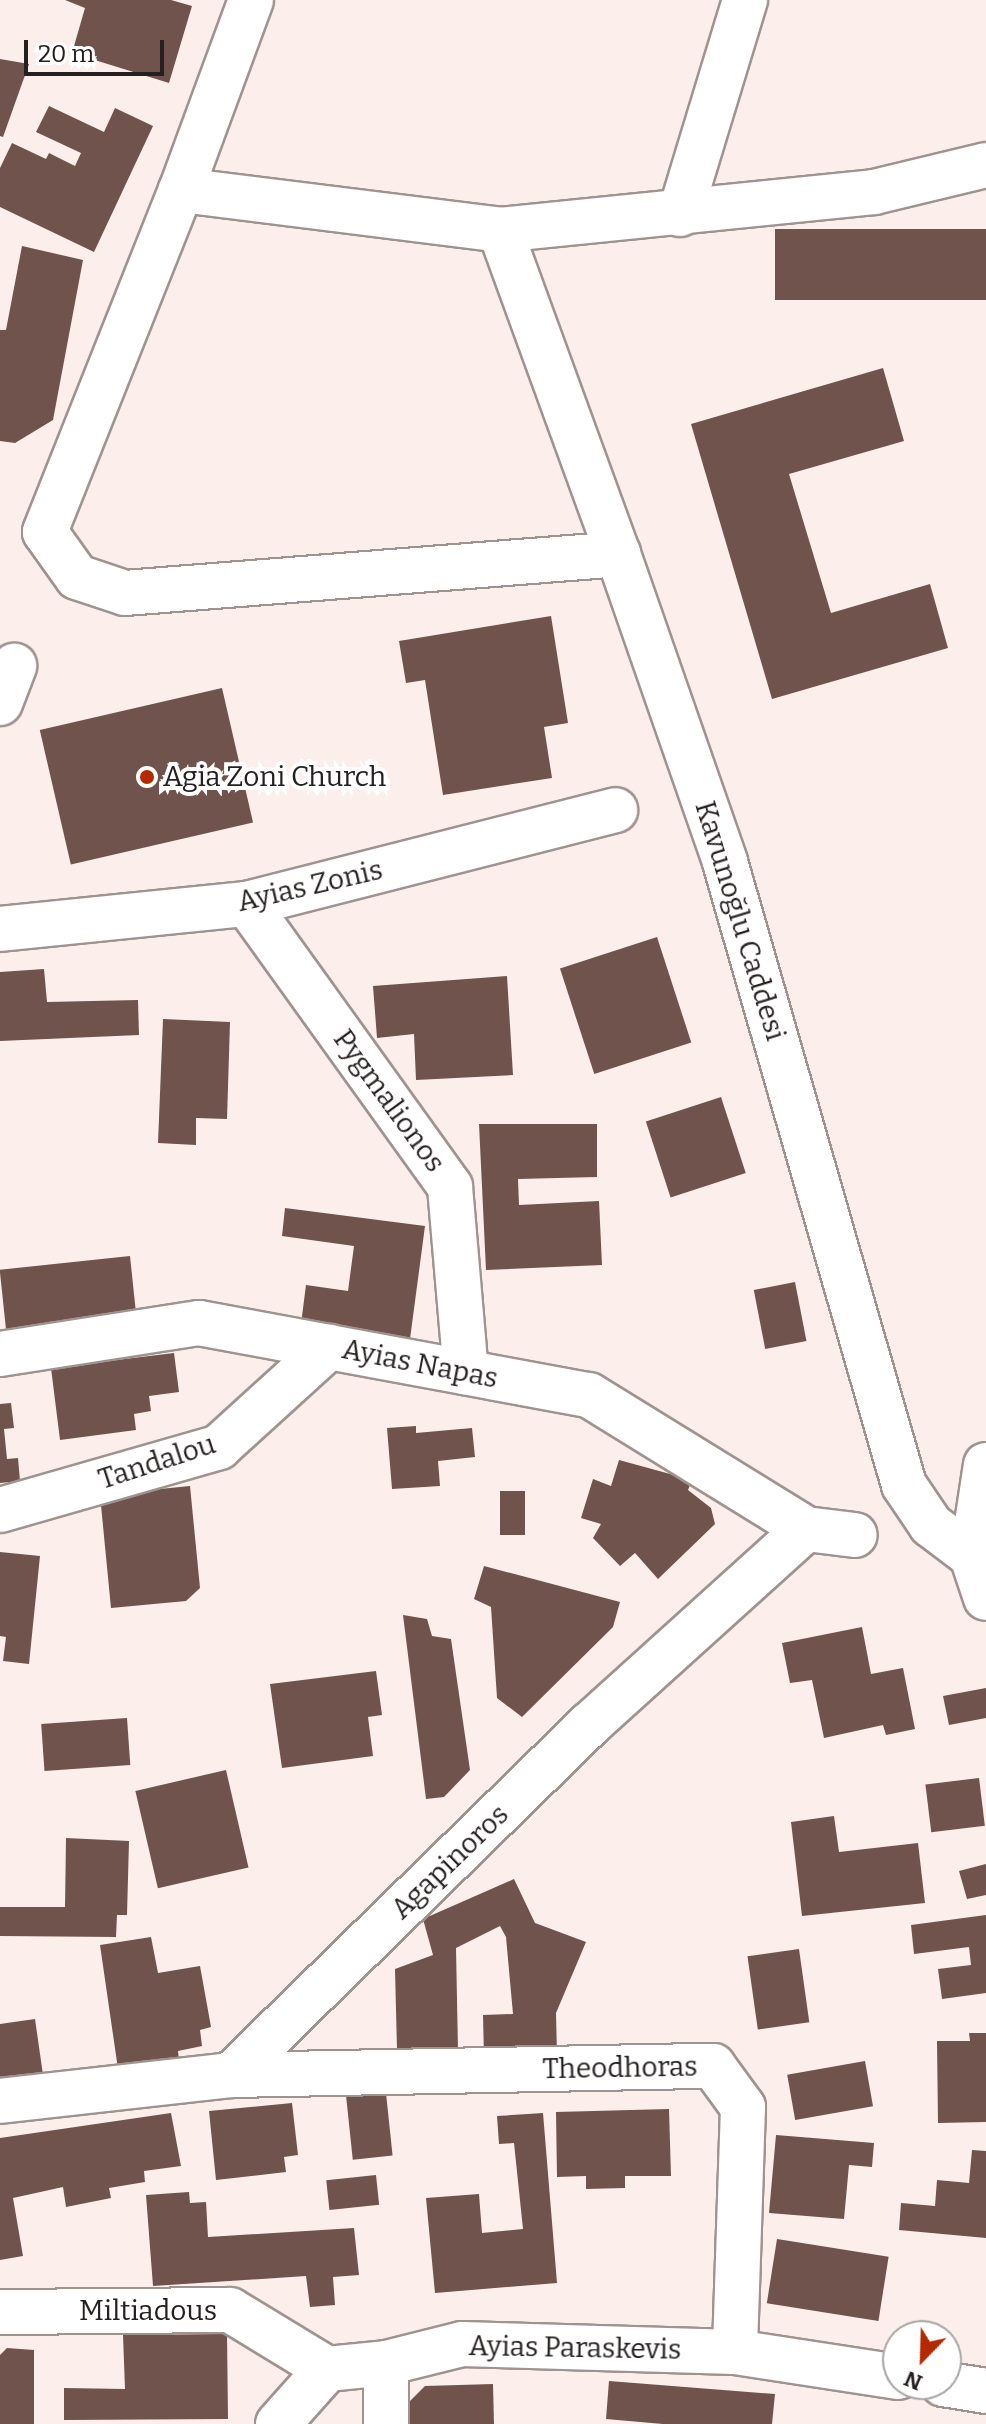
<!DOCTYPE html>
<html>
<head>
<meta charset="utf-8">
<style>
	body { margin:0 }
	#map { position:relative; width:986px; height:2424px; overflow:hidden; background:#fbeeeb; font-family:Bitter,serif }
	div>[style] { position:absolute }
	.building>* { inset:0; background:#70534c; transform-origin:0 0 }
	.roads { filter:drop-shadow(2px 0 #9f9390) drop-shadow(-2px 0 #9f9390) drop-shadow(0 2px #9f9390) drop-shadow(0 -2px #9f9390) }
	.street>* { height:44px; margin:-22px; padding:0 22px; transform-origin:22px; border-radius:22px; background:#fff }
	.secondary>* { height:44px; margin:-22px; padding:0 22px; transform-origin:22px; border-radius:22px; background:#fff }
	.dots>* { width:22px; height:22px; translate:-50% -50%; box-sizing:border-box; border:4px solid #fff; border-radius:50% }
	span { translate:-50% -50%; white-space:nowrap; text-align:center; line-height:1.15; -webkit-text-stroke:8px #fff; paint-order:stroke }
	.poi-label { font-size:28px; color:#25201f }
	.left { translate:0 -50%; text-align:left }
	.street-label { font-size:28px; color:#25201f }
	.north { position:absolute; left:882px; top:2320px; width:80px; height:80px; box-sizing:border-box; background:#fff; border:2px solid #a8a6a5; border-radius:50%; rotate:203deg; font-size:22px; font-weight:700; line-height:32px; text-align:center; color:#25201f }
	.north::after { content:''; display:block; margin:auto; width:28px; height:36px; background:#b42a00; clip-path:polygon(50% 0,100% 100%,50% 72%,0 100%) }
	.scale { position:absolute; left:24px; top:40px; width:140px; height:36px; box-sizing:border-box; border:4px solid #25201f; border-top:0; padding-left:10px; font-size:24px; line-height:28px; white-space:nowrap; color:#25201f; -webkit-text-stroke:6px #fff; paint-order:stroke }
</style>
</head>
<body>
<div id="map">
	<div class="building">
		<i style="clip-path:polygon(65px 0,171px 0,192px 6px,169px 83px,72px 53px,85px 8px)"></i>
		<i style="clip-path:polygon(0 59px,29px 64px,3px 137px,0 136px)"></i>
		<i style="clip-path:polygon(49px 106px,104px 132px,115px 108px,153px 126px,94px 252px,0 207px,0 168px,12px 143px,46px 159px,49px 153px,75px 166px,81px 153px,36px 132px)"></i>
		<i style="left:986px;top:229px;width:71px;height:211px;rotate:90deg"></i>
		<i style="clip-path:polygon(22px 246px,83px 260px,53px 420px,15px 443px,0 441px,0 330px,6px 330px)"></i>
		<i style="clip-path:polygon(883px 368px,904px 441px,789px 474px,831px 613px,930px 584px,948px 648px,772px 699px,691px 424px)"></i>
		<i style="clip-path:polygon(551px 616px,568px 723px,544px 727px,552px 778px,443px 795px,425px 680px,406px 683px,399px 641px)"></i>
		<i style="left:222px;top:688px;width:138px;height:187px;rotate:77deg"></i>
		<i style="left:657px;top:937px;width:111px;height:102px;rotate:72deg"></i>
		<i style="clip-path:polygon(44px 969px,47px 1002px,138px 1000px,139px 1035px,0 1041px,0 972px)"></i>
		<i style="clip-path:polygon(507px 976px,513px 1075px,416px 1080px,414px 1034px,377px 1038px,373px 986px)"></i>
		<i style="clip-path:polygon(163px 1019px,230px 1022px,227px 1119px,196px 1118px,196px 1145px,158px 1143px)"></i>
		<i style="left:721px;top:1097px;width:80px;height:79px;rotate:72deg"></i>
		<i style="clip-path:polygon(479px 1124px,597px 1124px,597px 1177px,518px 1179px,519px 1205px,599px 1201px,602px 1265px,486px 1270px)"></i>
		<i style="clip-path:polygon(285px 1208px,425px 1226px,410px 1339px,301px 1324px,306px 1285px,348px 1291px,354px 1246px,282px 1236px)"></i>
		<i style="left:130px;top:1256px;width:61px;height:131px;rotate:84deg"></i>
		<i style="left:795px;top:1282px;width:60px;height:42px;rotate:79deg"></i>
		<i style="clip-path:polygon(174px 1353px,179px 1392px,149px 1396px,151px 1411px,134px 1414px,136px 1430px,60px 1440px,51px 1368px)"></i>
		<i style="clip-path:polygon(11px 1403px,14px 1428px,4px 1429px,7px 1459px,18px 1458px,20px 1481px,0 1483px,0 1404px)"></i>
		<i style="clip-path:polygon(416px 1426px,416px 1433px,472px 1428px,475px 1457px,438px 1461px,440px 1486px,392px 1489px,387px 1428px)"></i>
		<i style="clip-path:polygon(619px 1460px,692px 1480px,688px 1490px,711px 1508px,715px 1524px,658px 1579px,635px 1553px,620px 1566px,593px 1538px,601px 1524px,581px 1518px,593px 1479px,611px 1486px)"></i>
		<i style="clip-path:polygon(190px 1486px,200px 1588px,186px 1601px,111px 1608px,100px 1495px)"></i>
		<i style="left:500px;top:1491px;width:25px;height:44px"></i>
		<i style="clip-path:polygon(0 1552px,40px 1556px,29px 1664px,3px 1661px,6px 1637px,0 1636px)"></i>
		<i style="clip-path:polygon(484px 1566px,620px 1602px,613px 1627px,522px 1717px,497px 1698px,491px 1607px,474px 1599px)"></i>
		<i style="clip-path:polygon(403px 1615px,427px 1619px,432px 1636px,451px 1639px,470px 1770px,444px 1797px,426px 1799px)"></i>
		<i style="clip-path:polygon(862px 1627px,871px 1674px,903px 1668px,915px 1729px,886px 1735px,883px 1725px,824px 1738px,812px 1680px,790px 1683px,782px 1643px)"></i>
		<i style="clip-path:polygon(376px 1671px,382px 1715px,368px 1717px,373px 1756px,282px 1768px,270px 1684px)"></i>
		<i style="clip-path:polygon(986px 1688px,986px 1718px,949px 1725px,943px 1696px)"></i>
		<i style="left:127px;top:1718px;width:47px;height:86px;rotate:86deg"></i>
		<i style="left:226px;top:1770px;width:100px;height:93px;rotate:77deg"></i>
		<i style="left:979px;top:1778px;width:48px;height:54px;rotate:83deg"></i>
		<i style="clip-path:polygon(834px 1816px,839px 1852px,918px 1843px,925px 1903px,802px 1916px,791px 1822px)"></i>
		<i style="clip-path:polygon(66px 1838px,129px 1841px,127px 1915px,117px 1915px,116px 1937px,0 1936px,0 1907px,65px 1907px)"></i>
		<i style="clip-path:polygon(986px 1864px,986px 1895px,967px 1899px,959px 1871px)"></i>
		<i style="clip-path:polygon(514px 1879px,535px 1923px,586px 1942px,556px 2013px,557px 2055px,484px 2057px,483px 2015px,513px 2014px,506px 1937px,500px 1926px,456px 1948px,458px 2050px,397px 2050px,395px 1969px,433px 1955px,423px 1919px)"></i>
		<i style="clip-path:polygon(986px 1915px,986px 1993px,942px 1999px,938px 1969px,971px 1965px,969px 1947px,914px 1954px,911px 1925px)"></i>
		<i style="clip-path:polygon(151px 1937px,158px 1973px,200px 1966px,211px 2027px,200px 2030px,202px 2046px,178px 2051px,179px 2060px,118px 2069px,100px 1945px)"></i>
		<i style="left:799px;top:1949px;width:74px;height:52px;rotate:82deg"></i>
		<i style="clip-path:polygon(35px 2019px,45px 2089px,0 2095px,0 2024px)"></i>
		<i style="clip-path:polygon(969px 2033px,986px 2033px,986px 2122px,938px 2123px,937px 2041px,970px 2041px)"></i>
		<i style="left:865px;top:2061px;width:46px;height:79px;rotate:80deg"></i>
		<i style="left:384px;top:2074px;width:82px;height:40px;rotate:84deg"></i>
		<i style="clip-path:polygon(292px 2103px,298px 2155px,284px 2157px,286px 2172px,216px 2180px,209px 2111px)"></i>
		<i style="clip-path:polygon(669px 2109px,671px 2176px,625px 2176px,625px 2188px,586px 2189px,586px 2176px,557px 2177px,556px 2112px)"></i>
		<i style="clip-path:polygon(171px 2113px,181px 2166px,144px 2171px,145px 2182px,109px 2188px,111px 2198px,66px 2207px,63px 2187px,13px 2198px,23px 2256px,0 2260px,0 2138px)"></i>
		<i style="clip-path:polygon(543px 2113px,557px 2283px,435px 2293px,426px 2198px,479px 2194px,482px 2233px,523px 2229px,514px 2143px,499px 2144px,497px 2116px)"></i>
		<i style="clip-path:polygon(776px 2135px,874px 2143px,872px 2167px,849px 2165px,844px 2219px,769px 2213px)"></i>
		<i style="clip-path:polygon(972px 2150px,986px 2151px,986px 2238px,899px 2230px,901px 2203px,935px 2206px,937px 2180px,969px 2183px)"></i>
		<i style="left:376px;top:2175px;width:30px;height:50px;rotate:84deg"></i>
		<i style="clip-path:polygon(189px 2192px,190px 2203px,206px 2202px,208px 2237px,354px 2228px,359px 2275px,333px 2277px,335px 2305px,310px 2307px,306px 2276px,153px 2286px,146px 2195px)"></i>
		<i style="left:777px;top:2239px;width:113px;height:65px;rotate:9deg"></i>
		<i style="clip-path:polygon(227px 2334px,228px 2419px,64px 2420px,64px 2388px,125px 2389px,123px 2335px)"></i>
		<i style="clip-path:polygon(7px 2348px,34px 2350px,34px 2424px,0 2424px,0 2355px)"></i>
		<i style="clip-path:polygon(609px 2381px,775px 2394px,772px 2424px,663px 2424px,606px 2419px)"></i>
		<i style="clip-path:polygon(493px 2384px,494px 2424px,408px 2424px,408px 2403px,425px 2386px)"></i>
	</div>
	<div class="roads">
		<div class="street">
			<i style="left:251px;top:0;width:202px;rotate:110.2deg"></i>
			<i style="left:181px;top:190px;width:368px;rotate:111.7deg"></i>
			<i style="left:45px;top:532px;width:55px;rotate:54.6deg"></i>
			<i style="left:77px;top:577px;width:51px;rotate:18.4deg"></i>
			<i style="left:125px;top:593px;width:495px;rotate:-4.5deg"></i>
			<i style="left:181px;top:190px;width:321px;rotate:7.1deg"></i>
			<i style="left:680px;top:214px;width:224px;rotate:-73.1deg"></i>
			<i style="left:0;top:703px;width:40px;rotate:-69deg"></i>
			<i style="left:247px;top:904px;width:348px;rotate:54.3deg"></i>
			<i style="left:450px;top:1187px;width:186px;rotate:85.1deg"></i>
			<i style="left:0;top:929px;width:248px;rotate:-5.8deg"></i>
			<i style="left:247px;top:904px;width:380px;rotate:-14.3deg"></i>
			<i style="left:0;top:1354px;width:201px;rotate:-8.9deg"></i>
			<i style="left:199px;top:1323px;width:397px;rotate:10.5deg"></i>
			<i style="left:589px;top:1395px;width:255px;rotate:31.7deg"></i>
			<i style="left:0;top:1510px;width:228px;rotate:-16deg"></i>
			<i style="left:219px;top:1447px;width:149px;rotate:-42.3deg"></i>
			<i style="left:231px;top:2075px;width:482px;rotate:-1.1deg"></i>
			<i style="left:713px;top:2066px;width:51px;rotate:53.8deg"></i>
			<i style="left:743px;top:2107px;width:245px;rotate:91.9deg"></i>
			<i style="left:0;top:2101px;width:232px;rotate:-6.4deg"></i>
			<i style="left:231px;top:2075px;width:501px;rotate:-44.35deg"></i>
			<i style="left:589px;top:1725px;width:292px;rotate:-42.1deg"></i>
			<i style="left:806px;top:1529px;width:49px;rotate:7deg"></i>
			<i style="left:0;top:2312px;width:230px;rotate:-0.5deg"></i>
			<i style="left:230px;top:2310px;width:114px;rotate:31.3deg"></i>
			<i style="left:386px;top:2363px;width:61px;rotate:90deg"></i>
			<i style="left:943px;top:2384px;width:44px;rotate:9.2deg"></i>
			<i style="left:278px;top:2424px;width:74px;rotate:-48.3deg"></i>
			<i style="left:327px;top:2369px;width:59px;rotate:-5.8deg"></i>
			<i style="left:386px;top:2363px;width:78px;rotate:-14deg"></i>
			<i style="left:462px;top:2344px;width:273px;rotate:1.7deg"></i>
			<i style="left:735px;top:2352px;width:165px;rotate:8.7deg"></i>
		</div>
		<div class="secondary">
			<i style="left:986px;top:165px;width:115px;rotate:166.4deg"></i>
			<i style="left:874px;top:192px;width:376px;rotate:174.2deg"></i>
			<i style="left:500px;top:230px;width:345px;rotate:70deg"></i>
			<i style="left:618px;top:554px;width:326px;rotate:70.8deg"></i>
			<i style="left:725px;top:862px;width:648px;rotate:73.97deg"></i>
			<i style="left:904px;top:1485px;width:48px;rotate:56deg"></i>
			<i style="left:931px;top:1525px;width:51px;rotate:37.1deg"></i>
			<i style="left:972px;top:1556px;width:44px;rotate:71.6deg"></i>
			<i style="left:972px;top:1556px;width:92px;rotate:-81.3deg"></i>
		</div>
	</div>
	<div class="dots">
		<i style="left:147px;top:777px;background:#b42a00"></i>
	</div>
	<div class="poi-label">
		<span class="left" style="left:163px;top:777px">Agia Zoni Church</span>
	</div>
	<div class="street-label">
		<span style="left:310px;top:886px;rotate:-13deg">Ayias Zonis</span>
		<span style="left:740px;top:921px;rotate:73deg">Kavunoğlu Caddesi</span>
		<span style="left:389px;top:1101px;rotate:54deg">Pygmalionos</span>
		<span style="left:420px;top:1364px;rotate:11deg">Ayias Napas</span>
		<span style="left:157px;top:1462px;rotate:-18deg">Tandalou</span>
		<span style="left:450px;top:1862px;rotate:-44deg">Agapinoros</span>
		<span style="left:620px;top:2068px;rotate:-1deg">Theodhoras</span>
		<span style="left:148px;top:2311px">Miltiadous</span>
		<span style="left:575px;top:2348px;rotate:1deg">Ayias Paraskevis</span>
	</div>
	<div class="north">N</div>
	<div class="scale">20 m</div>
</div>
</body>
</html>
